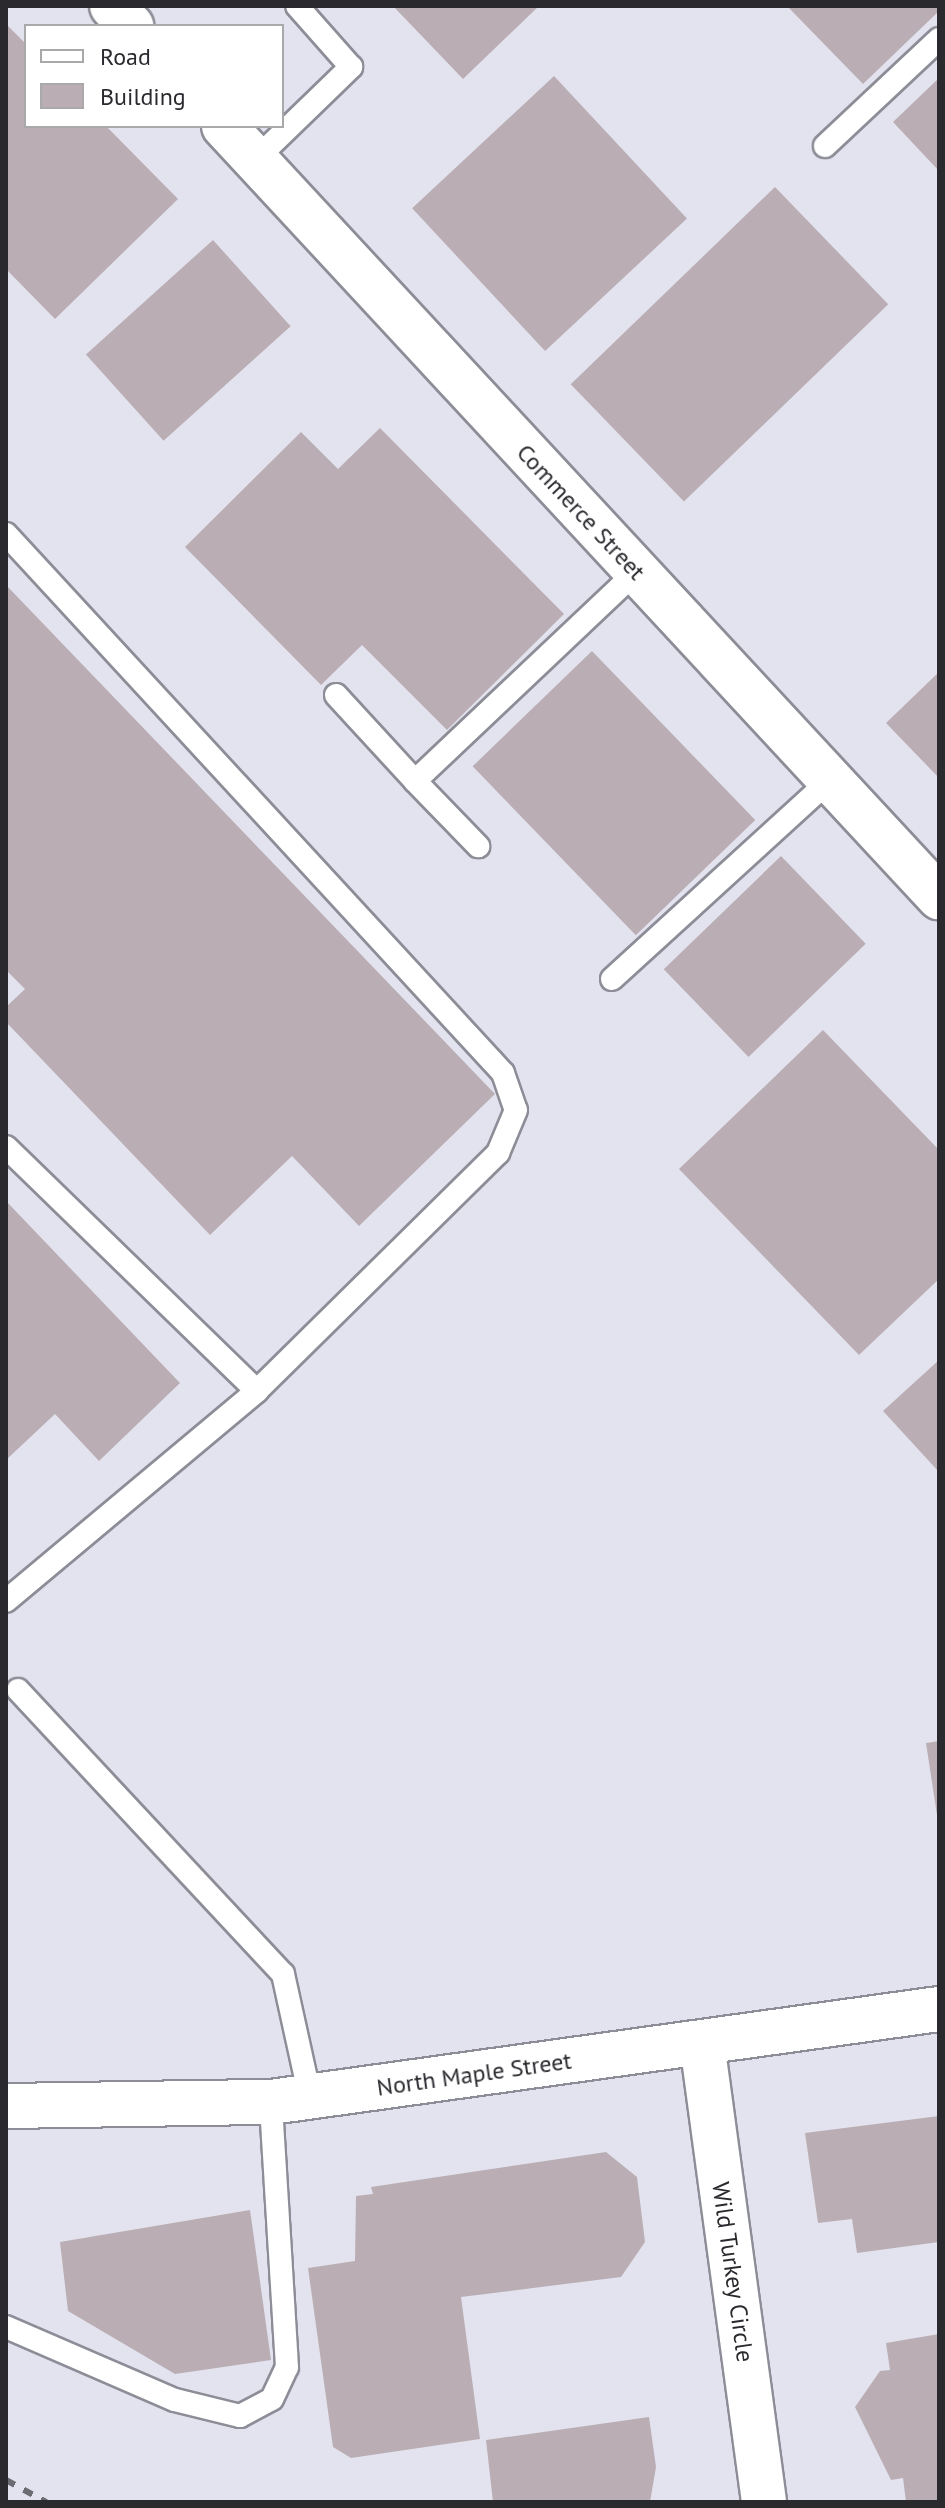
<!DOCTYPE html>
<html>
<head>
<meta charset="utf-8">
<style>
	body { margin:0 }
	#map { position:relative; width:945px; height:2508px; overflow:hidden; background:#e3e3ef; font-family:"PT Sans",sans-serif }
	div>[style] { position:absolute }
	.building>* { inset:0; background:#baaeb4; transform-origin:0 0 }
	.roads { filter:drop-shadow(2px 0 #8d8d98) drop-shadow(-2px 0 #8d8d98) drop-shadow(0 2px #8d8d98) drop-shadow(0 -2px #8d8d98) }
	.lane>* { height:22px; margin:-11px; padding:0 11px; transform-origin:11px; border-radius:11px; background:#fff }
	.street>* { height:44px; margin:-22px; padding:0 22px; transform-origin:22px; border-radius:22px; background:#fff }
	.secondary>* { height:44px; margin:-22px; padding:0 22px; transform-origin:22px; border-radius:22px; background:#fff }
	.rail>* { height:6px; margin-top:-3px; transform-origin:0; background:repeating-linear-gradient(90deg,#6b6b72 0 10px,transparent 0 20px) }
	span { translate:-50% -50%; white-space:nowrap; text-align:center; line-height:1.15; -webkit-text-stroke:7px #fff; paint-order:stroke }
	.street-label { font-size:24px; color:#29292e }
	.frame { position:absolute; inset:0; border:8px solid #29292e; pointer-events:none }
	.legend { position:absolute; left:24px; top:24px; width:260px; height:104px; box-sizing:border-box; background:#fff; border:2px solid #a9a9ab; margin:0; padding:10px 14px; list-style:none; font-size:24px; color:#29292e }
	.legend li { display:flex; align-items:center; gap:16px; height:40px }
	.legend b { width:40px; border:2px solid #a9a9ab }
</style>
</head>
<body>
<div id="map">
	<div class="building">
		<i style="clip-path:polygon(393px 6px,539px 6px,463px 79px)"></i>
		<i style="clip-path:polygon(787px 6px,939px 6px,939px 11px,863px 84px)"></i>
		<i style="clip-path:polygon(6px 24px,26px 44px,26px 126px,106px 126px,178px 199px,55px 319px,6px 269px)"></i>
		<i style="left:554px;top:76px;width:195px;height:194px;rotate:47deg"></i>
		<i style="clip-path:polygon(939px 78px,939px 171px,893px 122px)"></i>
		<i style="left:775px;top:187px;width:163px;height:284px;rotate:46deg"></i>
		<i style="left:213px;top:240px;width:116px;height:171px;rotate:48deg"></i>
		<i style="clip-path:polygon(380px 428px,564px 614px,447px 730px,362px 645px,321px 685px,185px 547px,301px 432px,338px 469px)"></i>
		<i style="clip-path:polygon(6px 585px,495px 1094px,359px 1226px,292px 1156px,210px 1235px,6px 1022px,6px 1007px,25px 989px,6px 970px)"></i>
		<i style="left:592px;top:651px;width:235px;height:166px;rotate:46deg"></i>
		<i style="clip-path:polygon(939px 672px,939px 778px,886px 723px)"></i>
		<i style="left:781px;top:856px;width:122px;height:163px;rotate:46deg"></i>
		<i style="clip-path:polygon(823px 1030px,939px 1150px,939px 1279px,859px 1355px,679px 1169px)"></i>
		<i style="clip-path:polygon(6px 1201px,180px 1383px,99px 1461px,55px 1414px,6px 1460px)"></i>
		<i style="clip-path:polygon(939px 1360px,939px 1472px,883px 1411px)"></i>
		<i style="clip-path:polygon(939px 1741px,939px 1815px,937px 1815px,926px 1743px)"></i>
		<i style="clip-path:polygon(939px 2116px,939px 2242px,857px 2253px,852px 2219px,818px 2223px,805px 2133px)"></i>
		<i style="clip-path:polygon(606px 2152px,637px 2177px,645px 2242px,621px 2277px,461px 2297px,480px 2439px,351px 2458px,333px 2447px,308px 2268px,355px 2261px,356px 2196px,373px 2194px,371px 2187px)"></i>
		<i style="clip-path:polygon(250px 2210px,271px 2360px,175px 2374px,68px 2311px,60px 2242px)"></i>
		<i style="clip-path:polygon(939px 2334px,939px 2502px,906px 2502px,903px 2478px,891px 2480px,855px 2407px,880px 2371px,890px 2370px,886px 2343px)"></i>
		<i style="clip-path:polygon(649px 2417px,656px 2467px,650px 2502px,493px 2502px,486px 2440px)"></i>
	</div>
	<div class="roads">
		<div class="lane">
			<i style="left:825px;top:146px;width:156px;rotate:-43.2deg"></i>
			<i style="left:255px;top:160px;width:134px;rotate:-44.1deg"></i>
			<i style="left:351px;top:67px;width:81px;rotate:-131.5deg"></i>
			<i style="left:6px;top:534px;width:733px;rotate:47.32deg"></i>
			<i style="left:503px;top:1073px;width:39px;rotate:71deg"></i>
			<i style="left:516px;top:1110px;width:47px;rotate:112.7deg"></i>
			<i style="left:498px;top:1153px;width:339px;rotate:135.4deg"></i>
			<i style="left:257px;top:1391px;width:327px;rotate:140.1deg"></i>
			<i style="left:336px;top:695px;width:117px;rotate:47.4deg"></i>
			<i style="left:415px;top:781px;width:304px;rotate:-43.4deg"></i>
			<i style="left:415px;top:781px;width:91px;rotate:45.9deg"></i>
			<i style="left:612px;top:979px;width:295px;rotate:-42.4deg"></i>
			<i style="left:6px;top:1147px;width:350px;rotate:44.2deg"></i>
			<i style="left:18px;top:1690px;width:388px;rotate:47deg"></i>
			<i style="left:283px;top:1974px;width:126px;rotate:77.6deg"></i>
			<i style="left:6px;top:2327px;width:184px;rotate:23.4deg"></i>
			<i style="left:175px;top:2400px;width:67px;rotate:13.8deg"></i>
			<i style="left:240px;top:2416px;width:36px;rotate:-28deg"></i>
			<i style="left:272px;top:2399px;width:35px;rotate:-65deg"></i>
			<i style="left:287px;top:2367px;width:265px;rotate:-93.5deg"></i>
		</div>
		<div class="street">
			<i style="left:112px;top:6px;width:28px;rotate:46deg"></i>
			<i style="left:224px;top:126px;width:1052px;rotate:47.16deg"></i>
			<i style="left:702px;top:2043px;width:463px;rotate:82.3deg"></i>
		</div>
		<div class="secondary">
			<i style="left:6px;top:2106px;width:265px;rotate:-0.9deg"></i>
			<i style="left:271px;top:2102px;width:674px;rotate:-7.93deg"></i>
		</div>
	</div>
	<div class="rail">
		<i style="left:6px;top:2480px;width:46px;rotate:28.8deg"></i>
	</div>
	<div class="street-label">
		<span style="left:581px;top:512px;rotate:47deg">Commerce Street</span>
		<span style="left:474px;top:2074px;rotate:-8deg">North Maple Street</span>
		<span style="left:733px;top:2272px;rotate:82deg">Wild Turkey Circle</span>
	</div>
	<div class="frame"></div>
	<ul class="legend">
	<li><b style="height:10px;background:#fff"></b>Road</li>
	<li><b style="height:22px;background:#baaeb4"></b>Building</li>
	</ul>
</div>
</body>
</html>
